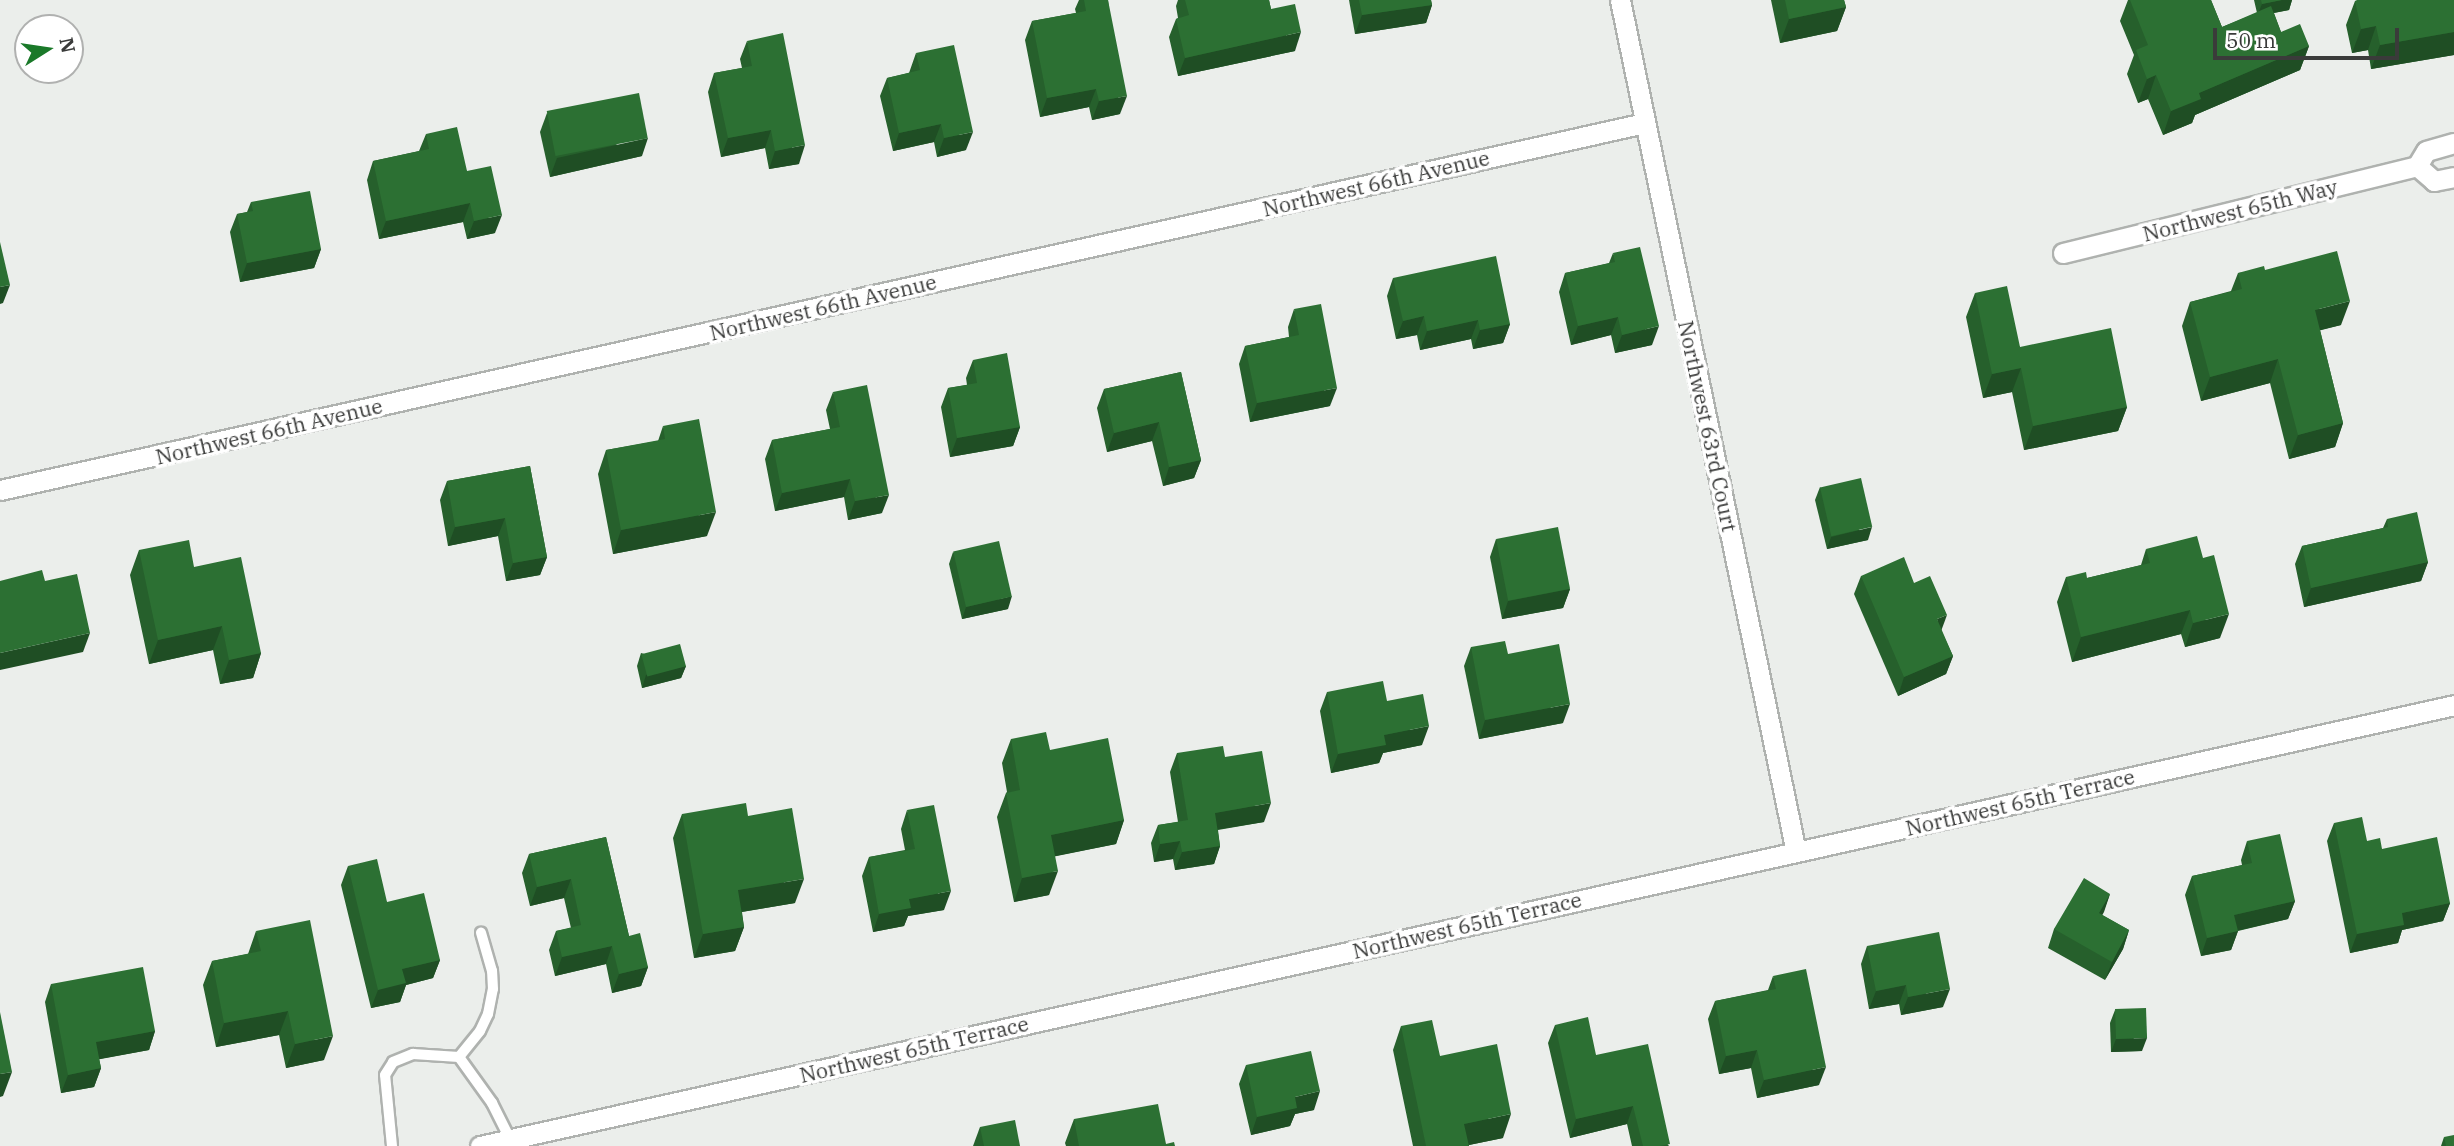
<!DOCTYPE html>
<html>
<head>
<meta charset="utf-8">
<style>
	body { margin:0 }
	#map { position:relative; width:2454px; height:1146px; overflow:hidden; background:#ebeeeb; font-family:"IBM Plex Serif",serif }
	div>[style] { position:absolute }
	.roads { filter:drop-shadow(2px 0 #afb2af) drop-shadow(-2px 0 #afb2af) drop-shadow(0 2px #afb2af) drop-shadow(0 -2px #afb2af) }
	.lane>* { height:10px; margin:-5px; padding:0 5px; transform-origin:5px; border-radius:5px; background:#fff }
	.street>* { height:19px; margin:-9.5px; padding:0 9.5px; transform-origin:9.5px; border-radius:9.5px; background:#fff }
	.wall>* { inset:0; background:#26602c }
	.shaded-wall>* { inset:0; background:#1f4e24 }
	.building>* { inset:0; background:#2c7033; transform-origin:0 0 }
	span { translate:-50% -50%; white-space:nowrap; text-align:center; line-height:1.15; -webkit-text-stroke:7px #fff; paint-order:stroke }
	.street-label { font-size:21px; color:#3a3b3a }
	.north { position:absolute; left:14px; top:14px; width:70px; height:70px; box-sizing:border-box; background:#fff; border:2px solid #b0b1b0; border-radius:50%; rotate:78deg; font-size:19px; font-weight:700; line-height:28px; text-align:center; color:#3a3b3a }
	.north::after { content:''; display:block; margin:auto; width:24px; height:32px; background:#1a7929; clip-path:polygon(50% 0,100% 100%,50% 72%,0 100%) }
	.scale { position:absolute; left:2213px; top:28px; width:186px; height:32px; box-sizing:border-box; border:4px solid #3a3b3a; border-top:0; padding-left:9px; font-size:21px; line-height:24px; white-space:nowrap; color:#3a3b3a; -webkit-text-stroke:5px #fff; paint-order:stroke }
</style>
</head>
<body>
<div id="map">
	<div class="roads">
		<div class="lane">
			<i style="left:459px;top:1057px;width:33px;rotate:-51deg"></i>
			<i style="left:480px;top:1031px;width:19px;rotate:-65deg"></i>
			<i style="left:488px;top:1014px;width:25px;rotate:-79deg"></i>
			<i style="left:493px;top:989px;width:18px;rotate:-93deg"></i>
			<i style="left:492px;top:971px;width:40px;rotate:-106deg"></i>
			<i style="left:392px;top:1146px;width:71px;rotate:-95.6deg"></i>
			<i style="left:385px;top:1075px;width:15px;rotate:-58deg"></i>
			<i style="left:393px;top:1062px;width:22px;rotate:-22deg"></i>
			<i style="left:413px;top:1054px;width:46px;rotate:3.7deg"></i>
			<i style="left:459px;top:1057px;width:57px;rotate:54.3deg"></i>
			<i style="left:492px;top:1103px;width:40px;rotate:63.4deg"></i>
		</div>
		<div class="street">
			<i style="left:1620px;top:0;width:870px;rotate:78.33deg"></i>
			<i style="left:2417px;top:166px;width:23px;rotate:41deg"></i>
			<i style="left:2434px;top:181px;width:20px;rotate:-11deg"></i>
			<i style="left:2063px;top:253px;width:365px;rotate:-13.8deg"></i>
			<i style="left:2417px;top:166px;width:17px;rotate:-59deg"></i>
			<i style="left:2426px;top:151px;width:29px;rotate:-16deg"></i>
			<i style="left:0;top:490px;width:1685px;rotate:-12.58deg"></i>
			<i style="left:480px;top:1146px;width:2023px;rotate:-12.59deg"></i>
		</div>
	</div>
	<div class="wall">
		<i style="clip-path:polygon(1079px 0,1108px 0,1120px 114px,1092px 120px,1089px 107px,1040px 117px,1025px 40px,1032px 21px,1076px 13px,1075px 9px)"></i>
		<i style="clip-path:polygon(1178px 0,1269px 0,1271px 9px,1295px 51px,1178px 76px,1169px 37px,1176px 19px,1178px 18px,1176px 6px)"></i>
		<i style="clip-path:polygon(1349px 0,1431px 0,1432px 5px,1426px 23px,1355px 34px)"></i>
		<i style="clip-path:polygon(1771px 0,1844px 0,1846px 7px,1837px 31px,1780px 43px)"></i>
		<i style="clip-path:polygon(2128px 0,2211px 0,2222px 27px,2257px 13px,2254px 0,2292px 0,2289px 10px,2274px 13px,2281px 32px,2309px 46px,2300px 70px,2195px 115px,2192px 123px,2163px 135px,2148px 99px,2138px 103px,2127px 74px,2134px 55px,2120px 21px)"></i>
		<i style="clip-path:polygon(2454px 0,2454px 55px,2371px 69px,2368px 50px,2352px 53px,2346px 25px,2355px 1px)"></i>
		<i style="clip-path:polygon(747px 41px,799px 164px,769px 169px,765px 148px,721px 157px,708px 92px,714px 73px,742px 68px,740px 59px)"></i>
		<i style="clip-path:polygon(916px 53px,966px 150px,937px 157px,934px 142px,893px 151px,880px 96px,887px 78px,909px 73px)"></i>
		<i style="clip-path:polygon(547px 113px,642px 156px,550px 177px,540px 132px)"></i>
		<i style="clip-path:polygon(426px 134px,467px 171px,495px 233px,467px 239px,463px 222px,379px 239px,367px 180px,373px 161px,419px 151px)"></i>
		<i style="clip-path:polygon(251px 202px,321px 249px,314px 268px,240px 282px,230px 232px,237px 214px,247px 212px)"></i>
		<i style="clip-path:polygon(1613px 253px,1652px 345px,1615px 353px,1611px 335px,1571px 345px,1559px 292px,1565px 273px,1609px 263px)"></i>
		<i style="clip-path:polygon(2265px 270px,2341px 325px,2320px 330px,2343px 423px,2335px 447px,2289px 459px,2270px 383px,2201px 401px,2182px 326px,2190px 302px,2231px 291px,2238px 273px)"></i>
		<i style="clip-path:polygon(1393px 278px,1510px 324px,1503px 343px,1473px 349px,1471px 339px,1420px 350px,1417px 335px,1396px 339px,1387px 296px)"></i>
		<i style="clip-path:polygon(1975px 293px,2020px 347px,2127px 407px,2118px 431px,2024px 450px,2012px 392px,1983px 398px,1966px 317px)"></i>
		<i style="clip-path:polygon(1294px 309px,1330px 406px,1250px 422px,1239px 364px,1245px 346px,1289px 337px,1288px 327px)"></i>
		<i style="clip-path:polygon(973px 360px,1020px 427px,1013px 446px,950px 457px,941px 407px,948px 388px,967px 385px,966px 378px)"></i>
		<i style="clip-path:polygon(1181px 372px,1201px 460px,1194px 478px,1163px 486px,1152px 441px,1107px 452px,1097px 408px,1104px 389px)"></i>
		<i style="clip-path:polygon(833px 392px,882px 513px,848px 520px,844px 497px,775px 511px,765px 459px,772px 440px,830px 429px,826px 410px)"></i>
		<i style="clip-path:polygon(663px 426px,707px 536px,613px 554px,598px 474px,606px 450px,658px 441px)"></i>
		<i style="clip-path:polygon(530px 466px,547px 557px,540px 575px,506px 581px,498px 536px,448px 546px,440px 500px,447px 481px)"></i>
		<i style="clip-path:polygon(1820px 487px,1868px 540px,1827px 549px,1815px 500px)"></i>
		<i style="clip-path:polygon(2387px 519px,2428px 562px,2421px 581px,2304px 607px,2295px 564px,2302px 546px,2383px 528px)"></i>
		<i style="clip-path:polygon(1496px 539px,1570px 589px,1563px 608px,1502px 619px,1490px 557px)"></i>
		<i style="clip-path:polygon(2146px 549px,2220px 638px,2185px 647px,2181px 634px,2072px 662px,2057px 602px,2066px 577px,2087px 578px,2141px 565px)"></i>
		<i style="clip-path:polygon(139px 550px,194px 567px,261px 653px,253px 678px,220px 684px,213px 650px,149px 664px,130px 575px)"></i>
		<i style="clip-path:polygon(953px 552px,1008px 609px,962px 619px,949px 564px)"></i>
		<i style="clip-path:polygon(1861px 576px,1914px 583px,1941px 630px,1953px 656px,1946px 674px,1898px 696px,1854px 594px)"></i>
		<i style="clip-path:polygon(1471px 647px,1508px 654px,1563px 723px,1479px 739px,1464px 666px)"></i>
		<i style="clip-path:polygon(641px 653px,686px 666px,681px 678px,642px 688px,637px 666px)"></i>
		<i style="clip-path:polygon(1327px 692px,1387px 701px,1422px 745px,1383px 753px,1379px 763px,1331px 773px,1320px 711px)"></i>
		<i style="clip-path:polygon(1011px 739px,1050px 750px,1124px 820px,1116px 844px,1055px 856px,1049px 895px,1014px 902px,997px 817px,1006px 793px,1007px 792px,1002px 763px)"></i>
		<i style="clip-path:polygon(1177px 753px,1225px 757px,1264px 822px,1218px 830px,1220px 846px,1214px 864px,1175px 870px,1173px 859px,1154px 862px,1151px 843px,1158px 825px,1178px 822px,1170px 772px)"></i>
		<i style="clip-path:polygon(907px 810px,944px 910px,908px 916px,904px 926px,873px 932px,862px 876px,869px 857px,905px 850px,901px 829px)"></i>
		<i style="clip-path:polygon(682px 814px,748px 816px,795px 903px,742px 912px,744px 927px,735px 951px,694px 958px,673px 838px)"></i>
		<i style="clip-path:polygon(2334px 823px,2382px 849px,2450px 903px,2443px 921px,2402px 930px,2398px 943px,2350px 953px,2327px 841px)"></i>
		<i style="clip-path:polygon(606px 837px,629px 936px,648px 967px,641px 986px,612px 993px,606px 964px,555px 976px,549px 950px,556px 931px,571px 928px,564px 898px,530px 906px,522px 873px,529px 854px)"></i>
		<i style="clip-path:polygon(2247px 841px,2295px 901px,2288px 919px,2238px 931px,2231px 950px,2201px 956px,2185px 895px,2192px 876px,2242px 865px,2241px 860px)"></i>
		<i style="clip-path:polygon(348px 866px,387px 902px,440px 960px,433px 978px,406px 985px,400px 1002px,371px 1008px,341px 885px)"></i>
		<i style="clip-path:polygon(2110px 894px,2102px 915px,2129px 930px,2123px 949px,2105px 980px,2048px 948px,2054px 929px)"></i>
		<i style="clip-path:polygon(256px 931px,324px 1060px,286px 1068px,279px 1035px,216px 1047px,203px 985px,212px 961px,248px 954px)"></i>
		<i style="clip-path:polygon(1867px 946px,1943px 1007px,1901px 1015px,1899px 1004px,1869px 1009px,1861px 964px)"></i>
		<i style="clip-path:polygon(1773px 976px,1819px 1085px,1757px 1098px,1751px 1068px,1719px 1074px,1708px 1019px,1715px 1001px,1768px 990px)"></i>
		<i style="clip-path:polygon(51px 984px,155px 1031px,149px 1050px,99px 1059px,101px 1068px,94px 1087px,61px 1093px,45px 1002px)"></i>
		<i style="clip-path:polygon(2115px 1010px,2142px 1051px,2111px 1052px,2110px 1023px)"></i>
		<i style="clip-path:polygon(1555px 1025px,1596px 1055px,1669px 1146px,1632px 1146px,1627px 1124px,1570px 1138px,1548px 1043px)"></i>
		<i style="clip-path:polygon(1401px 1026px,1440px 1056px,1503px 1138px,1469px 1145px,1469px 1146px,1413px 1146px,1393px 1050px)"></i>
		<i style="clip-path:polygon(1246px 1065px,1314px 1110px,1295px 1114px,1290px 1126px,1251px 1135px,1239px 1084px)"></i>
		<i style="clip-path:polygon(1074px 1119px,1166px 1144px,1175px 1146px,1066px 1146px,1065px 1143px)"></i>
		<i style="clip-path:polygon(980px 1127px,1020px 1146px,973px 1146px)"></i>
		<i style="clip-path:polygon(2444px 1137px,2454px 1146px,2441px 1146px)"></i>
	</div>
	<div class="shaded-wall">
		<i style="clip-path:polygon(2282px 0,2292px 0,2289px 10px,2257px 16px,2262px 4px)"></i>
		<i style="clip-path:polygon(1432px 5px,1426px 23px,1355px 34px,1362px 15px)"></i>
		<i style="clip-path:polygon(1846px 7px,1837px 31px,1780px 43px,1789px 19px)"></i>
		<i style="clip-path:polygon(2376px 26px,2368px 50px,2352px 53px,2361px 29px)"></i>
		<i style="clip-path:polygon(1301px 32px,1295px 51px,1178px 76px,1185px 58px)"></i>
		<i style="clip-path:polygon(2454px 32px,2454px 55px,2371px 69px,2380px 45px)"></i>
		<i style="clip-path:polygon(2309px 46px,2300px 70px,2195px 115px,2192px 123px,2163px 135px,2171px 111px,2199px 93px)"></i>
		<i style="clip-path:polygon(2156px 75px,2148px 99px,2138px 103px,2147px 79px)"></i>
		<i style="clip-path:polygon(1096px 89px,1089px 107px,1040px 117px,1047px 98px)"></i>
		<i style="clip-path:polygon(1127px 96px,1120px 114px,1092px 120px,1099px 101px)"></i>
		<i style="clip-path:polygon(941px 124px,934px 142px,893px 151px,899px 133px)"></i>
		<i style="clip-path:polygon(771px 130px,765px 148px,721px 157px,728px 138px)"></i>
		<i style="clip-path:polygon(973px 132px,966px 150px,937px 157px,944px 138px)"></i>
		<i style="clip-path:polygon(648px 138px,642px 156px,550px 177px,557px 158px)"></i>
		<i style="clip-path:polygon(805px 145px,799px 164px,769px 169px,775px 151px)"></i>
		<i style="clip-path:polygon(470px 203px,463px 222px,379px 239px,386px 221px)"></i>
		<i style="clip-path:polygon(502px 215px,495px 233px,467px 239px,474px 221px)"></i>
		<i style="clip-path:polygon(321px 249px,314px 268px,240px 282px,247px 263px)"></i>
		<i style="clip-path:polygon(10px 285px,3px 303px,0 304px,0 287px)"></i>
		<i style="clip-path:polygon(2350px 301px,2341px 325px,2306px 334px,2315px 310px)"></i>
		<i style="clip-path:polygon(1424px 316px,1417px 335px,1396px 339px,1403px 321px)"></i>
		<i style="clip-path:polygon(1618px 317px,1611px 335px,1571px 345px,1578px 326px)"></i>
		<i style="clip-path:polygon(1478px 320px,1471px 339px,1420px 350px,1427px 331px)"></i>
		<i style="clip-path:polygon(1510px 324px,1503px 343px,1473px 349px,1480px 330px)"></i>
		<i style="clip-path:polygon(1659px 326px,1652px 345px,1615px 353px,1622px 335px)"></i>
		<i style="clip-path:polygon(2278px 359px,2270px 383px,2201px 401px,2210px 377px)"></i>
		<i style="clip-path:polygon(2021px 368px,2012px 392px,1983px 398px,1992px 374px)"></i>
		<i style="clip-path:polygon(1337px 388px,1330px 406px,1250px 422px,1257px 403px)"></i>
		<i style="clip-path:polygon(2127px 407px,2118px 431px,2024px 450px,2033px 426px)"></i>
		<i style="clip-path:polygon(1159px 422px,1152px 441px,1107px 452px,1114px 433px)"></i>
		<i style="clip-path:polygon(2343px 423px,2335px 447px,2289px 459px,2298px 435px)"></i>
		<i style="clip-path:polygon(1020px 427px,1013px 446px,950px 457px,957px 438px)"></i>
		<i style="clip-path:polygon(1201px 460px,1194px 478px,1163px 486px,1169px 467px)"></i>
		<i style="clip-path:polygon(850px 479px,844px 497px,775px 511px,782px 493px)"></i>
		<i style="clip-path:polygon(889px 495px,882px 513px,848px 520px,855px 501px)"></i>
		<i style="clip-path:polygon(716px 512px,707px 536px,613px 554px,621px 530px)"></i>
		<i style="clip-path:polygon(505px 518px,498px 536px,448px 546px,455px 527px)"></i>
		<i style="clip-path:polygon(1872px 527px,1868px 540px,1827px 549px,1831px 537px)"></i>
		<i style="clip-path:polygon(547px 557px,540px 575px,506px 581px,513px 563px)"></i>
		<i style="clip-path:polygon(2428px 562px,2421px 581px,2304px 607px,2311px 588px)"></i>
		<i style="clip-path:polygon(1570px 589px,1563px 608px,1502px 619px,1508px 601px)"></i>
		<i style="clip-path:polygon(1012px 596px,1008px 609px,962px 619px,966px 607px)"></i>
		<i style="clip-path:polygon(2190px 610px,2181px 634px,2072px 662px,2081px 637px)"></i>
		<i style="clip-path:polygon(2229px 614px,2220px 638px,2185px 647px,2193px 623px)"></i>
		<i style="clip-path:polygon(1947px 615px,1940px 634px,1937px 619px)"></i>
		<i style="clip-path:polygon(222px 626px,213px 650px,149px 664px,158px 640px)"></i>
		<i style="clip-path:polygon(90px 633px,83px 652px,0 670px,0 653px)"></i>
		<i style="clip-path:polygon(261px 653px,253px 678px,220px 684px,229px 660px)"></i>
		<i style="clip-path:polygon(1953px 656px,1946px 674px,1898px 696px,1904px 677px)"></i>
		<i style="clip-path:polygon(686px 666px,681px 678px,642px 688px,646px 675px)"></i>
		<i style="clip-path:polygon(1570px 704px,1563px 723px,1479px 739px,1485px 720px)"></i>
		<i style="clip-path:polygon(1429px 726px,1422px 745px,1383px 753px,1379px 763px,1331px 773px,1338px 754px,1384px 735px)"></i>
		<i style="clip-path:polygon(1271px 803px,1264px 822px,1208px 831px,1215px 813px)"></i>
		<i style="clip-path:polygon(1124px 820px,1116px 844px,1042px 859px,1051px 835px)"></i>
		<i style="clip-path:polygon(1180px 841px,1173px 859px,1154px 862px,1160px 844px)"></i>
		<i style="clip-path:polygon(1220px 846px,1214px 864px,1175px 870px,1182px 852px)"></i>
		<i style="clip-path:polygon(1058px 871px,1049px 895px,1014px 902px,1022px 878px)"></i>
		<i style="clip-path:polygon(571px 879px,564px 898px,530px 906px,537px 887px)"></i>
		<i style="clip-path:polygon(804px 879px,795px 903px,729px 914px,738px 890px)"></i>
		<i style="clip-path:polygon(951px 891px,944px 910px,908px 916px,904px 926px,873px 932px,879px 914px,909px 899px)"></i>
		<i style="clip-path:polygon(2110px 894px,2104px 912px,2093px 931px,2099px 913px)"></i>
		<i style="clip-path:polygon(2295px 901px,2288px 919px,2227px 933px,2234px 915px)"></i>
		<i style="clip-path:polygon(2450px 903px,2443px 921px,2402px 930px,2398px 943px,2350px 953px,2357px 934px,2402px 913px)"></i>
		<i style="clip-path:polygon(744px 927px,735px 951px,694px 958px,703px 934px)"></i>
		<i style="clip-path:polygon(2129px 930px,2123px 949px,2105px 980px,2112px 962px)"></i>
		<i style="clip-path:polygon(2238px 931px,2231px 950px,2201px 956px,2207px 938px)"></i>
		<i style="clip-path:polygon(612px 946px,606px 964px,555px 976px,562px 957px)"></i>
		<i style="clip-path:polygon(440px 960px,433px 978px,406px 985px,400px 1002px,371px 1008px,378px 990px,402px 969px)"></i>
		<i style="clip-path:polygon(648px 967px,641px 986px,612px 993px,619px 974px)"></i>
		<i style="clip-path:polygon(1906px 985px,1899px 1004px,1869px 1009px,1876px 991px)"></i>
		<i style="clip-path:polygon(1950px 989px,1943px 1007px,1901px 1015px,1908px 997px)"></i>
		<i style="clip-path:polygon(288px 1011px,279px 1035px,216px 1047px,224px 1023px)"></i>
		<i style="clip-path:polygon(155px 1031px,149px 1050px,90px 1061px,96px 1042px)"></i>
		<i style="clip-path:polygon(333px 1036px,324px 1060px,286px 1068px,295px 1044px)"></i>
		<i style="clip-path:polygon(2147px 1038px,2142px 1051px,2111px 1052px,2116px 1039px)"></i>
		<i style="clip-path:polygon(1757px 1050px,1751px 1068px,1719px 1074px,1726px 1056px)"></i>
		<i style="clip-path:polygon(1826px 1067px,1819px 1085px,1757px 1098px,1764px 1080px)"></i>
		<i style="clip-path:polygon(101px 1068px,94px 1087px,61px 1093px,68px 1075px)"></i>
		<i style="clip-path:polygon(12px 1072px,3px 1096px,0 1097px,0 1074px)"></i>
		<i style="clip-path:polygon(1320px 1091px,1314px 1110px,1295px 1114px,1290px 1126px,1251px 1135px,1257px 1117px,1295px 1097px)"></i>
		<i style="clip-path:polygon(1633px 1106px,1627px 1124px,1570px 1138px,1576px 1119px)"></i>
		<i style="clip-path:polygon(1511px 1114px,1503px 1138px,1464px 1146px,1464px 1124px)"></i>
	</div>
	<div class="building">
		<i style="clip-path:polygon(1084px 0,1108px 0,1127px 96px,1099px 101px,1096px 89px,1047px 98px,1032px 21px,1086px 11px)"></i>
		<i style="clip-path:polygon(1185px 0,1269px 0,1271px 9px,1295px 4px,1301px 32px,1185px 58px,1176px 19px,1189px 15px)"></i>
		<i style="clip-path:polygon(1359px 0,1431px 0,1432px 5px,1362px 15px)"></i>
		<i style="clip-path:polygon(1785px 0,1844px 0,1846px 7px,1789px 19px)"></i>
		<i style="clip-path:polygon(2130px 0,2211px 0,2222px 27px,2271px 6px,2281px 32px,2300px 24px,2309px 46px,2199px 93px,2201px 99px,2171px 111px,2156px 75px,2147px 79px,2136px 50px,2148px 45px)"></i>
		<i style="clip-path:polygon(2261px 0,2282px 0,2262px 4px)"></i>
		<i style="clip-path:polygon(2357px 0,2454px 0,2454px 32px,2380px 45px,2376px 26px,2361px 29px,2355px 1px)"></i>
		<i style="clip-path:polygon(783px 33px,805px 145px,775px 151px,771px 130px,728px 138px,714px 73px,752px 66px,747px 41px)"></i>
		<i style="clip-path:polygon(954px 45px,973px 132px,944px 138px,941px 124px,899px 133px,887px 78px,920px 70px,916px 53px)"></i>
		<i style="left:639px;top:93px;width:46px;height:94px;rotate:79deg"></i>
		<i style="clip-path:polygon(457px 127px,467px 171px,491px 166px,502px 215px,474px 221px,470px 203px,386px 221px,373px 161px,429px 149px,426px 134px)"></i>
		<i style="clip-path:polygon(310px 191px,321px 249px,247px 263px,237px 214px,253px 211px,251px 202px)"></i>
		<i style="clip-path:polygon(0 242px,10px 285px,0 287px)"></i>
		<i style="clip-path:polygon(1640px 247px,1659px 326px,1622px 335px,1618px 317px,1578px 326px,1565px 273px,1615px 262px,1613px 253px)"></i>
		<i style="clip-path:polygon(2337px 251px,2350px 301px,2315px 310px,2343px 423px,2298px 435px,2278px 359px,2210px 377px,2190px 302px,2242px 289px,2238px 273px,2264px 266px,2265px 270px)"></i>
		<i style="clip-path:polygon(1496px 256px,1510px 324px,1480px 330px,1478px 320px,1427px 331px,1424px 316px,1403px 321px,1393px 278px)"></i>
		<i style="clip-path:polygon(2007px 286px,2020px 347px,2111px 328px,2127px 407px,2033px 426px,2021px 368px,1992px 374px,1975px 293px)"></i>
		<i style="clip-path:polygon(1321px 304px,1337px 388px,1257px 403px,1245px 346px,1299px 335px,1294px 309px)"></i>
		<i style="clip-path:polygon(1007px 353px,1020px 427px,957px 438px,948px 388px,977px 383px,973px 360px)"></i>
		<i style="clip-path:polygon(1181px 372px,1201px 460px,1169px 467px,1159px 422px,1114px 433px,1104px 389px)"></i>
		<i style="clip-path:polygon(867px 385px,889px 495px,855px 501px,850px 479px,782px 493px,772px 440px,840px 427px,833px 392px)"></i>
		<i style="clip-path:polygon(699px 419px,716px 512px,621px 530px,606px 450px,665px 439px,663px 426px)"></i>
		<i style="clip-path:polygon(530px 466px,547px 557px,513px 563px,505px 518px,455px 527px,447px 481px)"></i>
		<i style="left:1861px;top:478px;width:50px;height:42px;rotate:77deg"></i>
		<i style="clip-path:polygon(2417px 512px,2428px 562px,2311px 588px,2302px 546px,2388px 527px,2387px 519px)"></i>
		<i style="left:1558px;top:527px;width:63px;height:63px;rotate:79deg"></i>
		<i style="clip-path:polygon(2197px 536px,2203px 558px,2214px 555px,2229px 614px,2193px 623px,2190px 610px,2081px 637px,2066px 577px,2086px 572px,2087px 578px,2150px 563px,2146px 549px)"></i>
		<i style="clip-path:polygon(189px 540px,194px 567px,241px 557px,261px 653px,229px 660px,222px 626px,158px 640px,139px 550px)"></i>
		<i style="left:999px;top:541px;width:57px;height:47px;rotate:77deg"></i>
		<i style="clip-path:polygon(1904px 557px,1914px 583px,1930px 576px,1947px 615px,1937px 619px,1953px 656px,1904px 677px,1861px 576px)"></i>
		<i style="clip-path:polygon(42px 570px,45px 581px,77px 574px,90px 633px,0 653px,0 581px)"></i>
		<i style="clip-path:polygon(1505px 641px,1508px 654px,1559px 644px,1570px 704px,1485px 720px,1471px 647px)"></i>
		<i style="left:680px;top:644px;width:23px;height:40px;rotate:75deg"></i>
		<i style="clip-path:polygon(1383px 681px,1387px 701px,1423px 694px,1429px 726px,1384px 735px,1386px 745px,1338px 754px,1327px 692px)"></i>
		<i style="clip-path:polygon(1046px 732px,1050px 750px,1108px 738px,1124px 820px,1051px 835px,1058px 871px,1022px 878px,1006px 793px,1020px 790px,1011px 739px)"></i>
		<i style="clip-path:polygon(1223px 746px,1225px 757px,1262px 751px,1271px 803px,1215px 813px,1220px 846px,1182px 852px,1180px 841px,1160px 844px,1158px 825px,1188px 820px,1177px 753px)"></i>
		<i style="clip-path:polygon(746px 803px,748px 816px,792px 808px,804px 879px,738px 890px,744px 927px,703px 934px,682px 814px)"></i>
		<i style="clip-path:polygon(934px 805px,951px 891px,909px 899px,911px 908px,879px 914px,869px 857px,915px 849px,907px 810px)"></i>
		<i style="clip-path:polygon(2362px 817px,2367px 841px,2380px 838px,2382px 849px,2437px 837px,2450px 903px,2402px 913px,2404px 925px,2357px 934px,2334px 823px)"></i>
		<i style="clip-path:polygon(2280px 834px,2295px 901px,2234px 915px,2238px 931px,2207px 938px,2192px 876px,2252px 863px,2247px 841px)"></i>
		<i style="clip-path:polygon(606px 837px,629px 936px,640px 933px,648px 967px,619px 974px,612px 946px,562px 957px,556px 931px,581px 925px,571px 879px,537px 887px,529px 854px)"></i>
		<i style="clip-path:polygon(377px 859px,387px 902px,424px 893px,440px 960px,402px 969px,406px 983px,378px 990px,348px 866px)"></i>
		<i style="clip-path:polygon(2084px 878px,2110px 894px,2099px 913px,2129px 930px,2112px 962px,2054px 929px)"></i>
		<i style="clip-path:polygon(310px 920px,333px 1036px,295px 1044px,288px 1011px,224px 1023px,212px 961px,261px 951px,256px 931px)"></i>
		<i style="clip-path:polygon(1939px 932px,1950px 989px,1908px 997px,1906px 985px,1876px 991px,1867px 946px)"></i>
		<i style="clip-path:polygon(143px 967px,155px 1031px,96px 1042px,101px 1068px,68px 1075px,51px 984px)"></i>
		<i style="clip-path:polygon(1806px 969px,1826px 1067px,1764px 1080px,1757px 1050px,1726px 1056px,1715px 1001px,1776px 989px,1773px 976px)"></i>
		<i style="left:2146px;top:1008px;width:30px;height:31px;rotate:88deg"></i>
		<i style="clip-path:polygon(0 1012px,12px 1072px,0 1074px)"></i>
		<i style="clip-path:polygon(1588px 1017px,1596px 1055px,1648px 1044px,1670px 1144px,1660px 1146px,1643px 1146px,1633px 1106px,1576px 1119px,1555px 1025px)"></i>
		<i style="clip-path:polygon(1432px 1020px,1440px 1056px,1497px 1044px,1511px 1114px,1464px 1124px,1469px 1146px,1426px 1146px,1401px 1026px)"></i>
		<i style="clip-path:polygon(1311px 1051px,1320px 1091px,1295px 1097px,1297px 1108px,1257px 1117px,1246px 1065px)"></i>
		<i style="clip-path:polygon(1158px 1104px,1166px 1144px,1174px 1142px,1175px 1146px,1079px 1146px,1074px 1119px)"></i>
		<i style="clip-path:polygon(1015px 1120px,1020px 1146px,984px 1146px,980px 1127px)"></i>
		<i style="clip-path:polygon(2454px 1135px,2454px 1146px,2446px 1146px,2444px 1137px)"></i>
	</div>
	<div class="street-label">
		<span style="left:1376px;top:183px;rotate:-13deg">Northwest 66th Avenue</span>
		<span style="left:2240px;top:210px;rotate:-14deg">Northwest 65th Way</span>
		<span style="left:823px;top:307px;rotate:-13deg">Northwest 66th Avenue</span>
		<span style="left:1708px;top:426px;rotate:78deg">Northwest 63rd Court</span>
		<span style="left:269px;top:431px;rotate:-13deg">Northwest 66th Avenue</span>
		<span style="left:2020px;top:802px;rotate:-13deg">Northwest 65th Terrace</span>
		<span style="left:1467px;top:925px;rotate:-13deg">Northwest 65th Terrace</span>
		<span style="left:914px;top:1049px;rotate:-13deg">Northwest 65th Terrace</span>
	</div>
	<div class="north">N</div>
	<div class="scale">50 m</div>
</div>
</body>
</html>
